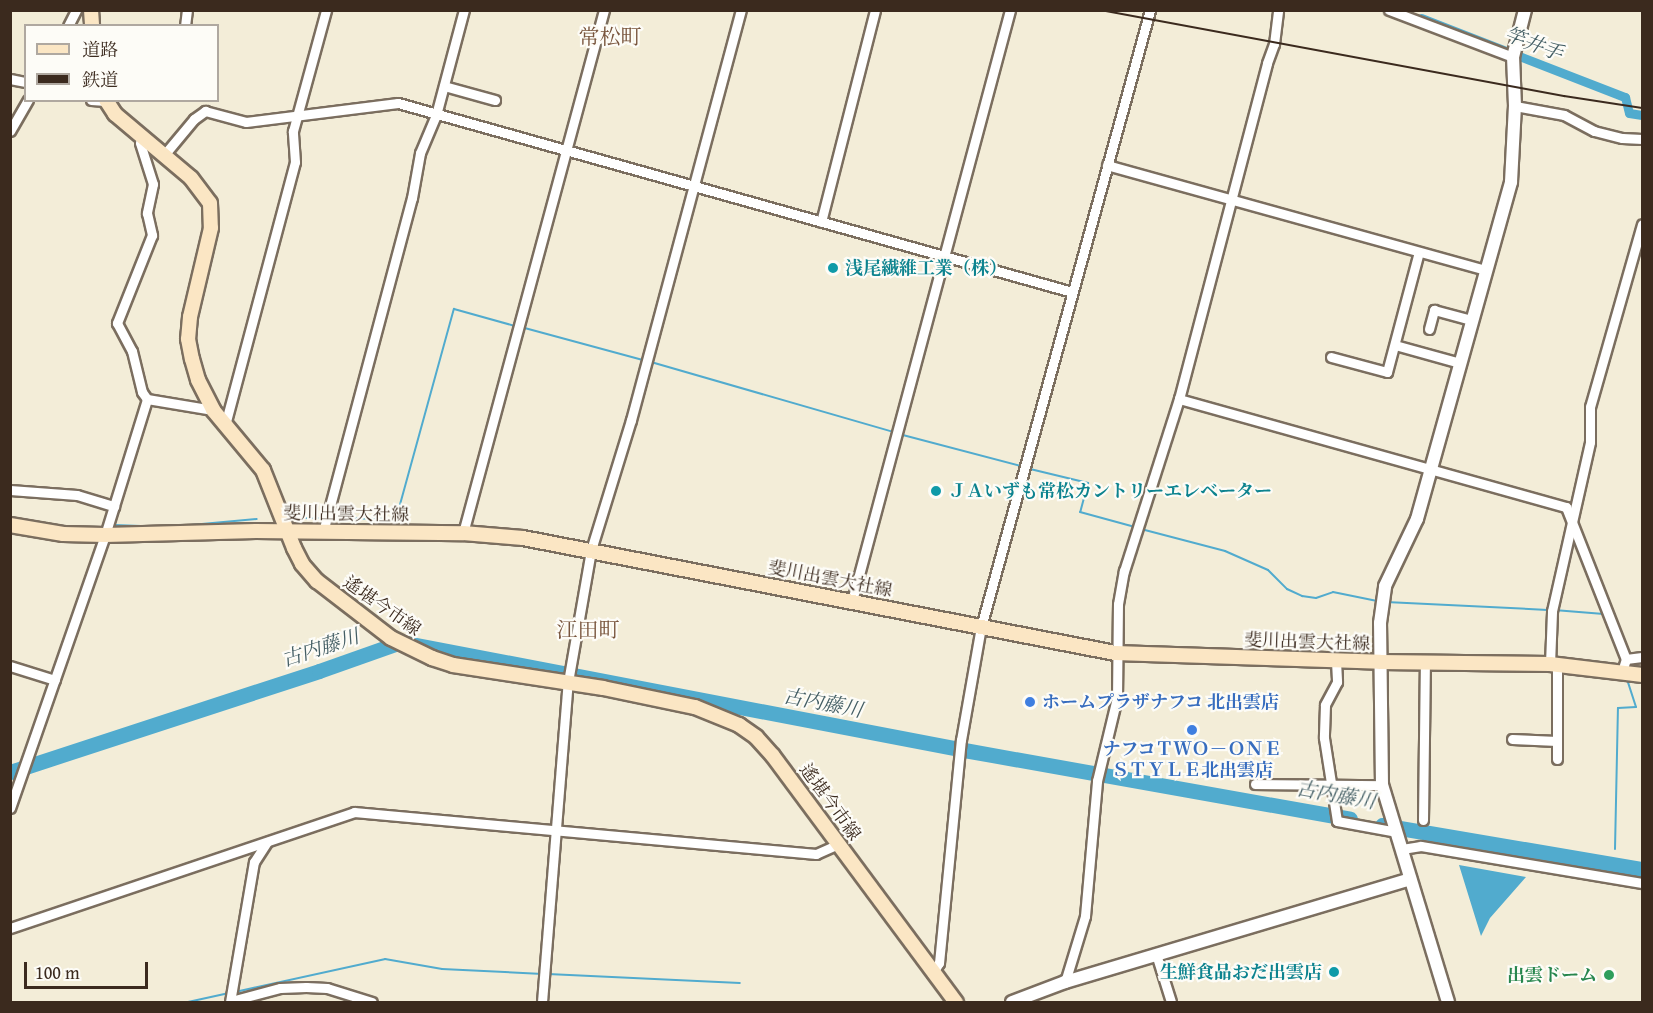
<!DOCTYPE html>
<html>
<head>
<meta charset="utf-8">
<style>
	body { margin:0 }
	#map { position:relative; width:1653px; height:1013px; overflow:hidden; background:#f3edd8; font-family:"Gentium Book Plus","Noto Serif JP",serif }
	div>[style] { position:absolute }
	.water>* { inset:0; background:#51abce }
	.stream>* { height:2px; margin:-1px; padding:0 1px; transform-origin:1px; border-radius:1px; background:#51abce }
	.canal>* { height:9px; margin:-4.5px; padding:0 4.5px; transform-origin:4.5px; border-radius:4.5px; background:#51abce }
	.river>* { height:15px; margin:-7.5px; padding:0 7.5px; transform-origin:7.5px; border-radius:7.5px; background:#51abce }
	.roads { filter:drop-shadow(2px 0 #7b6e5f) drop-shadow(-2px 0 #7b6e5f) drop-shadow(0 2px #7b6e5f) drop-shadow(0 -2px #7b6e5f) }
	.minor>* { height:9px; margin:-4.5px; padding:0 4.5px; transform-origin:4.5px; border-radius:4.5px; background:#fff }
	.tertiary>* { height:12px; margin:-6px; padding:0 6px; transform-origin:6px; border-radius:6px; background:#fff }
	.secondary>* { height:14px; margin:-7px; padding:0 7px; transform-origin:7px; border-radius:7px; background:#fbe6c4 }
	.rail>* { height:2px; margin:-1px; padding:0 1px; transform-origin:1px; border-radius:1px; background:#3b2a1e }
	.dots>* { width:16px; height:16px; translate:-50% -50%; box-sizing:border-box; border:3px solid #fdfcf7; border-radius:50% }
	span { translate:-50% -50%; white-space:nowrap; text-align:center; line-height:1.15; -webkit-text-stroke:4.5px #fdfcf7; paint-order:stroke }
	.culture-label { font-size:18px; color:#0d838f; font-weight:700 }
	.left { translate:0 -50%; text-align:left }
	.right { translate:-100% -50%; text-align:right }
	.street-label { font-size:18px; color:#3b2a1e }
	.shop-label { font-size:18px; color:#366cbe; font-weight:700 }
	.leisure-label { font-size:18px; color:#27864d; font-weight:700 }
	.water-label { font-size:20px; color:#445e64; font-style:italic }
	.quarter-label { font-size:21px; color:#78543c }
	.frame { position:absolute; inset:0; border:12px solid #3b2a1e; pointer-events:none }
	.legend { position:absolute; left:24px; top:24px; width:195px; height:78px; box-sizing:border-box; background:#fdfcf7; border:2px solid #afa8a0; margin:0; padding:8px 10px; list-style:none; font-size:18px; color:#3b2a1e }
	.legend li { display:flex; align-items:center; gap:12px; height:30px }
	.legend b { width:30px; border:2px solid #afa8a0 }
	.scale { position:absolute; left:24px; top:962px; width:124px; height:27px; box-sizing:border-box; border:3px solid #3b2a1e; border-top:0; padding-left:8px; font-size:18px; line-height:21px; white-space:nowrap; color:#3b2a1e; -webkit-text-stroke:4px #fdfcf7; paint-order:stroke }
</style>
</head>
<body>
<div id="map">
	<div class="water">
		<i style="clip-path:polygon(1459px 865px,1526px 877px,1490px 918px,1481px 936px)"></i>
	</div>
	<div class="stream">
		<i style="left:521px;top:327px;width:130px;rotate:15.2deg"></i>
		<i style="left:651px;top:362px;width:252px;rotate:16.1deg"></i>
		<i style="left:899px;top:434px;width:126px;rotate:14.7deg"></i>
		<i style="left:1026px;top:468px;width:64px;rotate:13.6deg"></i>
		<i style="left:1088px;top:483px;width:30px;rotate:105deg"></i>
		<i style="left:1080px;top:512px;width:57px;rotate:15.3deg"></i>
		<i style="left:300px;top:518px;width:23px"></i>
		<i style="left:329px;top:518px;width:67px;rotate:0.9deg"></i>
		<i style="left:396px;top:519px;width:218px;rotate:-74.6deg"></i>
		<i style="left:454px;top:309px;width:63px;rotate:15.6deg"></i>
		<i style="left:114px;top:525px;width:54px;rotate:2.1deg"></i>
		<i style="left:180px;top:526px;width:77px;rotate:-5.2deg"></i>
		<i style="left:1141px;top:529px;width:87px;rotate:14.7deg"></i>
		<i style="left:1225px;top:551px;width:47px;rotate:23.8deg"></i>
		<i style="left:1268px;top:570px;width:27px;rotate:45deg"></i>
		<i style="left:1287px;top:589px;width:17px;rotate:25deg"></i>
		<i style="left:1302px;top:596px;width:14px;rotate:8deg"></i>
		<i style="left:1316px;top:598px;width:18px;rotate:-19deg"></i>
		<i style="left:1333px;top:592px;width:45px;rotate:11.6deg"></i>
		<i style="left:1386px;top:602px;width:162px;rotate:2.8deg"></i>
		<i style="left:1554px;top:610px;width:50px;rotate:4.6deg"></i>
		<i style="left:1616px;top:645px;width:12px;rotate:70deg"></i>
		<i style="left:30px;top:767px;width:236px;rotate:-70.7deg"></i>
		<i style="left:1615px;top:849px;width:141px;rotate:-88.8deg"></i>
		<i style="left:1618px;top:708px;width:18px;rotate:-3deg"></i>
		<i style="left:1636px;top:707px;width:29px;rotate:-108deg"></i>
		<i style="left:548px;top:974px;width:192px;rotate:2.7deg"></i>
		<i style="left:235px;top:992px;width:154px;rotate:-12.4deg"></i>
		<i style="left:385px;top:959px;width:58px;rotate:10deg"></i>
		<i style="left:442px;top:969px;width:101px;rotate:2.8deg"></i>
		<i style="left:188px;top:1002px;width:42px;rotate:-12.4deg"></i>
	</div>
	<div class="canal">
		<i style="left:1421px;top:18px;width:219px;rotate:21.2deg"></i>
		<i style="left:1625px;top:97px;width:16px;rotate:76deg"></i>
		<i style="left:1629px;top:113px;width:13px;rotate:9deg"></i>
	</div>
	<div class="river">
		<i style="left:10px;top:772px;width:325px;rotate:-18.1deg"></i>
		<i style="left:319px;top:671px;width:87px;rotate:-19.5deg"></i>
		<i style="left:401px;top:642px;width:573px;rotate:10.86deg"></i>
		<i style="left:964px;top:750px;width:392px;rotate:10.1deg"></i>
		<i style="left:1382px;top:825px;width:264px;rotate:9.6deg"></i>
	</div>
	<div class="roads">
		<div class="minor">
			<i style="left:1389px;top:10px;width:133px;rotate:20.8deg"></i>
			<i style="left:68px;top:26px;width:18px;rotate:-63deg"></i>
			<i style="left:185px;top:26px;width:16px;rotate:-83deg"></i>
			<i style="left:10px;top:79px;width:16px;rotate:11deg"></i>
			<i style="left:444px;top:86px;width:53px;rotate:15.4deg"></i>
			<i style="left:91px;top:100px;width:15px;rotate:4deg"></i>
			<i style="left:1515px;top:106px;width:50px;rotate:10.4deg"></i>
			<i style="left:1564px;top:115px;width:34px;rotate:28deg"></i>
			<i style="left:1594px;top:131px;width:29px;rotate:14deg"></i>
			<i style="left:1622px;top:138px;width:20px;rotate:3deg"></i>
			<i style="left:10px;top:131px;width:36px;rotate:-60deg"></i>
			<i style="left:142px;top:137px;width:6px;rotate:108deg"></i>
			<i style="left:140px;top:143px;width:43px;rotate:72.4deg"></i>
			<i style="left:153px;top:184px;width:30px;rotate:102deg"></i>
			<i style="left:147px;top:213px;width:23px;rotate:77deg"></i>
			<i style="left:152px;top:235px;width:95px;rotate:111.7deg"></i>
			<i style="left:117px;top:323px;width:32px;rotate:62deg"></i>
			<i style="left:132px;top:351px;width:42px;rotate:76.3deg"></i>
			<i style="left:142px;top:392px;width:9px;rotate:54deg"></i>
			<i style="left:164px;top:155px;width:47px;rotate:-50.2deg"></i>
			<i style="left:194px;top:119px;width:14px;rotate:-36deg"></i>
			<i style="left:205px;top:111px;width:42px;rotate:15deg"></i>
			<i style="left:246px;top:122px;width:153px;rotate:-7.1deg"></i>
			<i style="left:398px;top:103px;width:700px;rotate:15.66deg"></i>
			<i style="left:1107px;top:165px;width:393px;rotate:15.5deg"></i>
			<i style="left:821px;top:222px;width:219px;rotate:-75.7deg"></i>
			<i style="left:1429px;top:329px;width:20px;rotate:-75deg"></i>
			<i style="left:1434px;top:310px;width:39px;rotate:15deg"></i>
			<i style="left:1395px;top:345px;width:67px;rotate:15.5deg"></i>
			<i style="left:1331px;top:357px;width:58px;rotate:15deg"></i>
			<i style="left:1387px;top:372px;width:124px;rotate:-75.1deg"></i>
			<i style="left:147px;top:399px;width:67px;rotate:9.5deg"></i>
			<i style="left:1179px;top:399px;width:402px;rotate:15.6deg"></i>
			<i style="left:1566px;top:507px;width:163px;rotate:68.5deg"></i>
			<i style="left:1626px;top:659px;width:13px;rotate:108deg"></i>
			<i style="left:225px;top:425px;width:272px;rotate:-75.1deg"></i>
			<i style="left:295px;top:162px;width:31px;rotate:-94deg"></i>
			<i style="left:293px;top:131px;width:125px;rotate:-74.7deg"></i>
			<i style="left:10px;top:490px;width:67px;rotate:4.3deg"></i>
			<i style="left:77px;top:495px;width:39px;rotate:17deg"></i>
			<i style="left:323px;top:532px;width:346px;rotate:-75.1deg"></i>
			<i style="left:412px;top:198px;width:46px;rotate:-79.9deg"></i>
			<i style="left:420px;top:153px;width:41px;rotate:-67.2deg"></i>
			<i style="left:436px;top:115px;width:109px;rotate:-75.1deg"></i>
			<i style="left:463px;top:533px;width:542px;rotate:-74.91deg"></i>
			<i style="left:852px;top:601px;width:612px;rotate:-75.03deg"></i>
			<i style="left:1626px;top:659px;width:16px;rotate:-7deg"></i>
			<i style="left:1336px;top:661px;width:21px;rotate:87deg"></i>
			<i style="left:1337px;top:682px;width:26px;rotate:118deg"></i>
			<i style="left:1325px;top:705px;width:33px;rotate:92deg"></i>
			<i style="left:1324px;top:738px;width:84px;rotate:81.1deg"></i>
			<i style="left:1337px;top:821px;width:61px;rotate:10.4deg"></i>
			<i style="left:1550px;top:664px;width:53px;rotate:-87.8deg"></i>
			<i style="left:1552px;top:611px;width:173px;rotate:-77.3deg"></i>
			<i style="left:1590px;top:442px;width:35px;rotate:-90deg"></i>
			<i style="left:1590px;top:407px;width:190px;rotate:-74.1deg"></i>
			<i style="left:10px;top:666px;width:47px;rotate:17.3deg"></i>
			<i style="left:1512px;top:739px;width:45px;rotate:2.5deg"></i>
			<i style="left:1557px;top:759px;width:95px;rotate:-90deg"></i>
			<i style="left:1255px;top:784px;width:127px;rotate:0.5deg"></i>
			<i style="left:10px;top:808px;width:289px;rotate:-70.8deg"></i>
			<i style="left:105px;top:535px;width:142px;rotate:-72.8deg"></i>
			<i style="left:1423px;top:820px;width:157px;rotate:-89.3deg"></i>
			<i style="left:1402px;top:849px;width:19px;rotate:-9deg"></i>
			<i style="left:1421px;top:846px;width:224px;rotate:9.5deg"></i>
			<i style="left:10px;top:928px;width:363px;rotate:-18.6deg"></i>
			<i style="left:354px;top:812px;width:464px;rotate:5.2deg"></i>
			<i style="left:816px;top:854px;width:24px;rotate:-24deg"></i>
			<i style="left:1156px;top:954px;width:50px;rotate:72.6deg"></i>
			<i style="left:932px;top:974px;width:13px;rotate:-58deg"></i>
			<i style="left:939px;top:963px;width:224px;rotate:-84.4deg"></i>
			<i style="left:961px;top:740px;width:115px;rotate:-80deg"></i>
			<i style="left:981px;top:627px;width:640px;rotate:-74.68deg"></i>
			<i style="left:1065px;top:982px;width:69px;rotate:-73.1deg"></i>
			<i style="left:1085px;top:916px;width:136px;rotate:-84.9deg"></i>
			<i style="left:1097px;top:781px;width:85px;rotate:-76.5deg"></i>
			<i style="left:1117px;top:698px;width:94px;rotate:-89.4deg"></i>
			<i style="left:1118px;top:604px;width:34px;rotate:-80deg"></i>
			<i style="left:1124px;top:571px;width:181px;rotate:-72.3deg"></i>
			<i style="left:1179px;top:399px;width:347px;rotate:-75.3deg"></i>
			<i style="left:1267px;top:63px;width:20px;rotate:-70deg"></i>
			<i style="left:1274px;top:44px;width:34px;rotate:-83deg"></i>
			<i style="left:231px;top:1001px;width:51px;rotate:-14.9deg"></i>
			<i style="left:280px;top:988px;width:26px;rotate:-2deg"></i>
			<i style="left:306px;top:987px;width:21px;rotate:3deg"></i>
			<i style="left:327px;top:988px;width:47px;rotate:17.3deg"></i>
			<i style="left:230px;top:1002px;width:142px;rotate:-80.3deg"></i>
			<i style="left:254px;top:862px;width:24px;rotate:-57deg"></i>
			<i style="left:542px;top:1002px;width:321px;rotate:-85.4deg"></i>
			<i style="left:568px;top:682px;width:134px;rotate:-80.1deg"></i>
			<i style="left:591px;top:550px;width:136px;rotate:-72.9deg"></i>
			<i style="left:631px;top:420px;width:424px;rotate:-75deg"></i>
		</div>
		<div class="tertiary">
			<i style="left:1012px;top:1002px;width:57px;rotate:-20.7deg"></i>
			<i style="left:1065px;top:982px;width:360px;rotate:-16.6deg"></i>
			<i style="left:1448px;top:1002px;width:227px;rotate:-106.9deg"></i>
			<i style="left:1382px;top:785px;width:162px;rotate:-90.7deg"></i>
			<i style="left:1380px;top:623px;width:37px;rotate:-82deg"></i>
			<i style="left:1385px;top:586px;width:74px;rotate:-64.5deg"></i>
			<i style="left:1417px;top:519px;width:350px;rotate:-74.4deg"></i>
			<i style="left:1511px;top:182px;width:76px;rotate:-87deg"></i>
			<i style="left:1515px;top:106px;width:49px;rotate:-92.3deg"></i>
			<i style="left:1513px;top:57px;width:49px;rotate:-75.7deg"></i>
		</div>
		<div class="secondary">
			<i style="left:91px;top:10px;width:16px;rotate:86deg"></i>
			<i style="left:106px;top:100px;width:17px;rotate:57deg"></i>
			<i style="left:115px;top:114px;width:99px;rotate:40.1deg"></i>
			<i style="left:191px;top:178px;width:31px;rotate:53deg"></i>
			<i style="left:210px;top:203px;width:25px;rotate:88deg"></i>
			<i style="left:211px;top:228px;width:91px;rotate:103.3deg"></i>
			<i style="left:190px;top:317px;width:22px;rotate:95deg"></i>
			<i style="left:188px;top:339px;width:20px;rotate:79deg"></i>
			<i style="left:192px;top:359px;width:22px;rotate:74deg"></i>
			<i style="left:198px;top:380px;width:34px;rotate:63deg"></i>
			<i style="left:213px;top:410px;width:78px;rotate:50.2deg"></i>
			<i style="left:263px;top:470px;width:84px;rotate:68.3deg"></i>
			<i style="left:294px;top:548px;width:18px;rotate:63deg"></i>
			<i style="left:302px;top:564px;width:23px;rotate:49deg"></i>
			<i style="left:317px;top:581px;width:93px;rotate:37.6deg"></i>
			<i style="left:391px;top:638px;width:46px;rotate:26deg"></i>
			<i style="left:432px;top:658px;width:22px;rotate:18deg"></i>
			<i style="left:453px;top:665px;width:152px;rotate:8.7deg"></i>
			<i style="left:603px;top:688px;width:94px;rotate:11.7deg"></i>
			<i style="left:695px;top:707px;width:48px;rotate:22.2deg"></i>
			<i style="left:739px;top:725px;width:21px;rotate:35deg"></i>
			<i style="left:756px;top:737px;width:25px;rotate:48deg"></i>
			<i style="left:773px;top:756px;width:307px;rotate:53.4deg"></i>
			<i style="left:10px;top:525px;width:54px;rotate:9.6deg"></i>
			<i style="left:63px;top:534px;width:42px;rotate:1.4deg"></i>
			<i style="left:105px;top:535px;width:151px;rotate:-1.5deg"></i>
			<i style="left:256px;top:531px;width:207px;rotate:0.6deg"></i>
			<i style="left:463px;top:533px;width:60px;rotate:4.8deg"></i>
			<i style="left:523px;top:538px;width:603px;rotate:10.99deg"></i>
			<i style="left:1115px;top:653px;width:265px;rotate:1.9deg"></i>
			<i style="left:1380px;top:662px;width:170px;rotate:0.7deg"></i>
			<i style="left:1550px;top:664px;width:93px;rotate:6.8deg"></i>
		</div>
	</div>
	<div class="rail">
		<i style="left:1100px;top:10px;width:472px;rotate:10.5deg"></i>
		<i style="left:1564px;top:96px;width:79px;rotate:8.7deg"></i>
	</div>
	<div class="dots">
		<i style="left:833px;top:268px;background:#0f9aa8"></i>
		<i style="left:936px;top:491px;background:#0f9aa8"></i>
		<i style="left:1030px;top:702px;background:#3f7fe0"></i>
		<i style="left:1192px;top:730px;background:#3f7fe0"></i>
		<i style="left:1334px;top:972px;background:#0f9aa8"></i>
		<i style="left:1609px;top:975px;background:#2e9e5b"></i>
	</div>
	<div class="culture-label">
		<span class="left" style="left:845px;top:268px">浅尾繊維工業（株）</span>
		<span class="left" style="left:948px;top:491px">ＪＡいずも常松カントリーエレベーター</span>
		<span class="right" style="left:1322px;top:972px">生鮮食品おだ出雲店</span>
	</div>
	<div class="street-label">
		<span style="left:346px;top:514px;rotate:1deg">斐川出雲大社線</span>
		<span style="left:830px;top:579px;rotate:11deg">斐川出雲大社線</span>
		<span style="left:382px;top:606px;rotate:35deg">遙堪今市線</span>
		<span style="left:1307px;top:642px;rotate:2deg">斐川出雲大社線</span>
		<span style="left:830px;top:802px;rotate:54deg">遙堪今市線</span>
	</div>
	<div class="shop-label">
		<span class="left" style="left:1042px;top:702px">ホームプラザナフコ 北出雲店</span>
		<span style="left:1192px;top:760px">ナフコＴＷＯ－ＯＮＥ<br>ＳＴＹＬＥ北出雲店</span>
	</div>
	<div class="leisure-label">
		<span class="right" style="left:1597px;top:975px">出雲ドーム</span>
	</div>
	<div class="water-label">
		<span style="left:1534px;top:43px;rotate:21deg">竿井手</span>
		<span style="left:320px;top:647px;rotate:-18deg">古内藤川</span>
		<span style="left:823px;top:702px;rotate:11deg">古内藤川</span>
		<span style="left:1336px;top:794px;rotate:10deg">古内藤川</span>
	</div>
	<div class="quarter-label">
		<span style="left:610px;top:37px">常松町</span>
		<span style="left:588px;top:630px">江田町</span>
	</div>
	<div class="frame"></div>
	<ul class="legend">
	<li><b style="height:8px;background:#fbe6c4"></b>道路</li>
	<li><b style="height:8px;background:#3b2a1e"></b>鉄道</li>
	</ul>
	<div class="scale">100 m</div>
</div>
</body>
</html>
